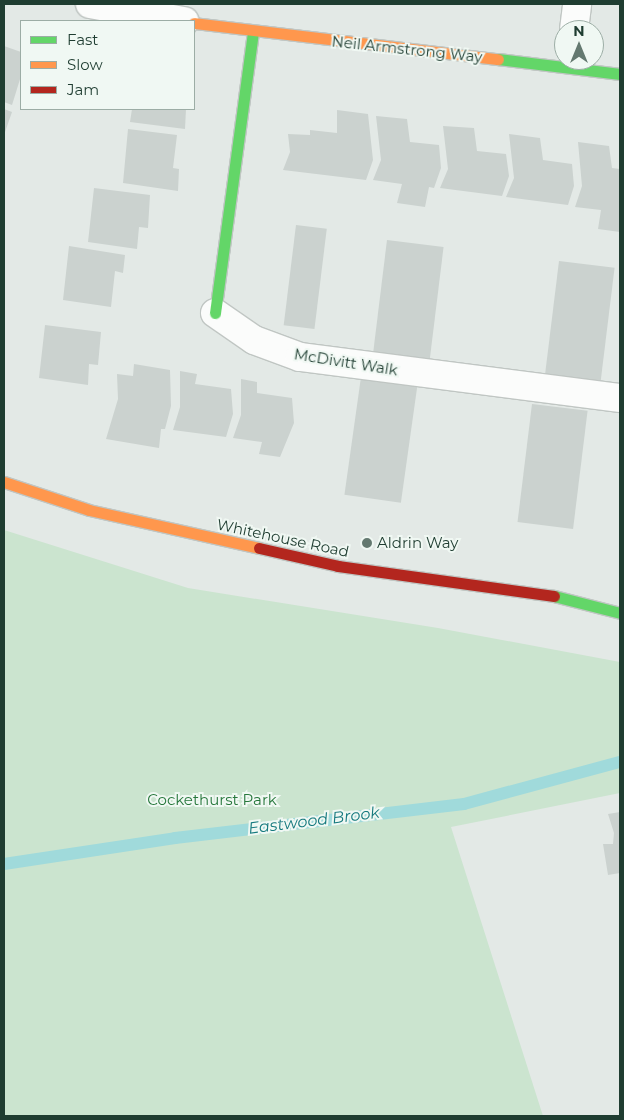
<!DOCTYPE html>
<html>
<head>
<meta charset="utf-8">
<style>
	body { margin:0 }
	#map { position:relative; width:624px; height:1120px; overflow:hidden; background:#e3e9e6; font-family:Montserrat,sans-serif }
	div>[style] { position:absolute }
	.green>* { inset:0; background:#cbe4cf }
	.stream>* { height:12px; margin:-6px; padding:0 6px; transform-origin:6px; border-radius:6px; background:#a0dadb }
	.building>* { inset:0; background:#cbd2cf; transform-origin:0 0 }
	.roads { filter:drop-shadow(1px 0 #c0c6c3) drop-shadow(-1px 0 #c0c6c3) drop-shadow(0 1px #c0c6c3) drop-shadow(0 -1px #c0c6c3) }
	.street>* { height:28px; margin:-14px; padding:0 14px; transform-origin:14px; border-radius:14px; background:#fbfcfb }
	.fast>* { height:11px; margin:-5.5px; padding:0 5.5px; transform-origin:5.5px; border-radius:5.5px; background:#63d668 }
	.slow>* { height:11px; margin:-5.5px; padding:0 5.5px; transform-origin:5.5px; border-radius:5.5px; background:#ff974d }
	.jam>* { height:11px; margin:-5.5px; padding:0 5.5px; transform-origin:5.5px; border-radius:5.5px; background:#b3261e }
	.dots>* { width:14px; height:14px; translate:-50% -50%; box-sizing:border-box; border:2px solid #f0f8f3; border-radius:50% }
	span { translate:-50% -50%; white-space:nowrap; text-align:center; line-height:1.15; -webkit-text-stroke:4px #f0f8f3; paint-order:stroke }
	.street-label { font-size:15px; color:#1f3d31 }
	.poi-label { font-size:15px; color:#1f3d31 }
	.left { translate:0 -50%; text-align:left }
	.park-label { font-size:15px; color:#26773b }
	.water-label { font-size:16px; color:#15797e; font-style:italic }
	.frame { position:absolute; inset:0; border:5px solid #1f3d31; pointer-events:none }
	.legend { position:absolute; left:20px; top:20px; width:175px; height:90px; box-sizing:border-box; background:#f0f8f3; border:1px solid #9cada5; margin:0; padding:6px 9px; list-style:none; font-size:15px; color:#1f3d31 }
	.legend li { display:flex; align-items:center; gap:10px; height:25px }
	.legend b { width:25px; border:1px solid #9cada5 }
	.north { position:absolute; left:554px; top:20px; width:50px; height:50px; box-sizing:border-box; background:#f0f8f3; border:1px solid #9cada5; border-radius:50%; rotate:0deg; font-size:14px; font-weight:700; line-height:20px; text-align:center; color:#1f3d31 }
	.north::after { content:''; display:block; margin:auto; width:18px; height:22px; background:#647970; clip-path:polygon(50% 0,100% 100%,50% 72%,0 100%) }
</style>
</head>
<body>
<div id="map">
	<div class="green">
		<i style="clip-path:polygon(4px 530px,188px 588px,438px 628px,620px 662px,620px 793px,451px 827px,543px 1116px,4px 1116px)"></i>
	</div>
	<div class="stream">
		<i style="left:4px;top:864px;width:173px;rotate:-8.6deg"></i>
		<i style="left:175px;top:838px;width:291px;rotate:-6.7deg"></i>
		<i style="left:464px;top:804px;width:162px;rotate:-15.1deg"></i>
	</div>
	<div class="building">
		<i style="clip-path:polygon(4px 46px,21px 52px,21px 76px,12px 105px,4px 102px)"></i>
		<i style="clip-path:polygon(4px 109px,12px 112px,4px 135px)"></i>
		<i style="clip-path:polygon(132px 109px,186px 109px,185px 129px,130px 122px)"></i>
		<i style="clip-path:polygon(337px 110px,368px 114px,373px 160px,366px 180px,283px 170px,290px 152px,288px 134px,310px 135px,310px 130px,337px 133px)"></i>
		<i style="clip-path:polygon(376px 116px,407px 119px,410px 142px,439px 145px,441px 168px,434px 188px,429px 187px,425px 207px,397px 203px,402px 184px,373px 180px,381px 160px)"></i>
		<i style="clip-path:polygon(443px 126px,474px 128px,477px 151px,506px 154px,509px 176px,502px 196px,440px 188px,448px 169px)"></i>
		<i style="clip-path:polygon(128px 129px,177px 135px,173px 168px,179px 169px,178px 191px,123px 183px)"></i>
		<i style="clip-path:polygon(509px 134px,540px 138px,543px 160px,572px 164px,574px 186px,568px 205px,506px 197px,514px 178px)"></i>
		<i style="clip-path:polygon(578px 142px,609px 146px,612px 168px,620px 169px,620px 232px,598px 229px,601px 210px,575px 207px,582px 186px)"></i>
		<i style="clip-path:polygon(94px 188px,150px 195px,148px 228px,139px 227px,137px 249px,88px 242px)"></i>
		<i style="left:296px;top:225px;width:31px;height:101px;rotate:7deg"></i>
		<i style="left:387px;top:240px;width:57px;height:119px;rotate:7deg"></i>
		<i style="clip-path:polygon(69px 246px,125px 255px,123px 273px,115px 271px,111px 307px,63px 300px)"></i>
		<i style="left:559px;top:261px;width:56px;height:118px;rotate:7deg"></i>
		<i style="clip-path:polygon(45px 325px,101px 332px,98px 365px,89px 364px,88px 385px,39px 378px)"></i>
		<i style="clip-path:polygon(134px 364px,170px 370px,171px 406px,165px 429px,161px 429px,159px 448px,106px 439px,118px 399px,117px 374px,133px 376px)"></i>
		<i style="clip-path:polygon(180px 371px,197px 374px,195px 384px,231px 389px,233px 414px,226px 437px,173px 430px,180px 407px)"></i>
		<i style="left:361px;top:377px;width:57px;height:119px;rotate:8deg"></i>
		<i style="clip-path:polygon(241px 379px,257px 382px,257px 393px,292px 398px,294px 423px,280px 457px,259px 454px,262px 442px,233px 438px,241px 415px)"></i>
		<i style="left:532px;top:404px;width:56px;height:119px;rotate:7deg"></i>
		<i style="clip-path:polygon(620px 812px,620px 873px,608px 875px,603px 844px,613px 844px,614px 833px,608px 814px)"></i>
	</div>
	<div class="roads">
		<div class="street">
			<i style="left:90px;top:4px;width:96px;rotate:10.3deg"></i>
			<i style="left:574px;top:30px;width:26px;rotate:-83deg"></i>
			<i style="left:215px;top:313px;width:47px;rotate:34.7deg"></i>
			<i style="left:254px;top:340px;width:49px;rotate:20.3deg"></i>
			<i style="left:300px;top:357px;width:323px;rotate:7.3deg"></i>
		</div>
		<div class="fast">
			<i style="left:498px;top:59px;width:123px;rotate:7deg"></i>
			<i style="left:215px;top:313px;width:284px;rotate:-82.3deg"></i>
			<i style="left:554px;top:596px;width:68px;rotate:14.4deg"></i>
		</div>
		<div class="slow">
			<i style="left:194px;top:23px;width:306px;rotate:6.8deg"></i>
			<i style="left:4px;top:482px;width:89px;rotate:18.2deg"></i>
			<i style="left:89px;top:510px;width:174px;rotate:12.6deg"></i>
		</div>
		<div class="jam">
			<i style="left:259px;top:548px;width:81px;rotate:12.8deg"></i>
			<i style="left:338px;top:566px;width:218px;rotate:7.9deg"></i>
		</div>
	</div>
	<div class="dots">
		<i style="left:367px;top:543px;background:#647970"></i>
	</div>
	<div class="street-label">
		<span style="left:407px;top:49px;rotate:6deg">Neil Armstrong Way</span>
		<span style="left:346px;top:362px;rotate:9deg">McDivitt Walk</span>
		<span style="left:283px;top:538px;rotate:12deg">Whitehouse Road</span>
	</div>
	<div class="poi-label">
		<span class="left" style="left:377px;top:543px">Aldrin Way</span>
	</div>
	<div class="park-label">
		<span style="left:212px;top:800px">Cockethurst Park</span>
	</div>
	<div class="water-label">
		<span style="left:314px;top:821px;rotate:-7deg">Eastwood Brook</span>
	</div>
	<div class="frame"></div>
	<ul class="legend">
	<li><b style="height:6px;background:#63d668"></b>Fast</li>
	<li><b style="height:6px;background:#ff974d"></b>Slow</li>
	<li><b style="height:6px;background:#b3261e"></b>Jam</li>
	</ul>
	<div class="north">N</div>
</div>
</body>
</html>
